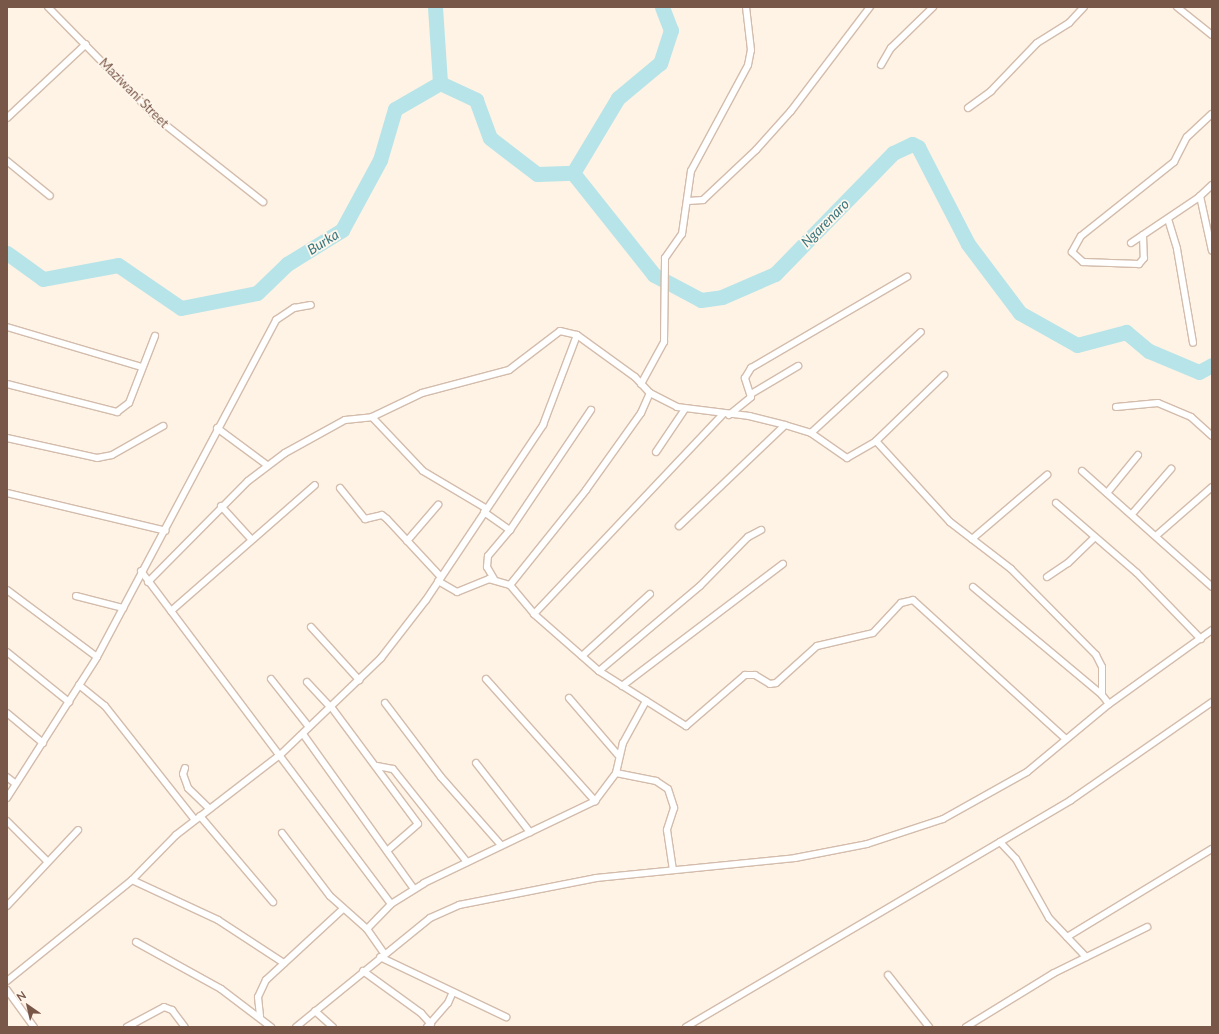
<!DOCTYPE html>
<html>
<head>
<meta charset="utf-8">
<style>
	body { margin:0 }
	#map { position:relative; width:1219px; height:1034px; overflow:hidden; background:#fef3e5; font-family:Lato,sans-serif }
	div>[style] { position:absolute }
	.river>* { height:15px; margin:-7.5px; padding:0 7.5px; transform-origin:7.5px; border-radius:7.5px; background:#b7e4e9 }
	.roads { filter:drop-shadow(1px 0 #d3bcac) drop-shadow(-1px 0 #d3bcac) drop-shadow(0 1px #d3bcac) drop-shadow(0 -1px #d3bcac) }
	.street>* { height:6px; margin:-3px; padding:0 3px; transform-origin:3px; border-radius:3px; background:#fff }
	span { translate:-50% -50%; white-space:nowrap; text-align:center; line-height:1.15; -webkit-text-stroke:3.5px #fff7ec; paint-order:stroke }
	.street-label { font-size:13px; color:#795748 }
	.water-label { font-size:14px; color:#3a777f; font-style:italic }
	.frame { position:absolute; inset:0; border:8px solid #795748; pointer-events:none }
	.north { position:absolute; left:8px; top:986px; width:40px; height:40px; -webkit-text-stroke:3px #fff7ec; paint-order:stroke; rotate:326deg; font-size:11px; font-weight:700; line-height:16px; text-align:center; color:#795748 }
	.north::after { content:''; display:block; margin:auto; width:14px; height:18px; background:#795748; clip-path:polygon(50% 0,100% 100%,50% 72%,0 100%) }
</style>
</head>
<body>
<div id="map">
	<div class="river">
		<i style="left:435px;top:7px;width:76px;rotate:86.2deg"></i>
		<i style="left:662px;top:7px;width:25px;rotate:69deg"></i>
		<i style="left:671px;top:30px;width:35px;rotate:108deg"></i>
		<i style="left:660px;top:63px;width:55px;rotate:140.2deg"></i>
		<i style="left:618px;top:98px;width:87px;rotate:121deg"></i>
		<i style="left:573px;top:173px;width:130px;rotate:51.5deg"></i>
		<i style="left:654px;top:275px;width:53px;rotate:28deg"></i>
		<i style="left:701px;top:300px;width:21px;rotate:-8deg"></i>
		<i style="left:722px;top:297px;width:58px;rotate:-23.5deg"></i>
		<i style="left:775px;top:274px;width:169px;rotate:-45.7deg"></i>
		<i style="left:893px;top:153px;width:21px;rotate:-25deg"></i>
		<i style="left:912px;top:144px;width:7px;rotate:27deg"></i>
		<i style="left:918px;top:147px;width:109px;rotate:62.7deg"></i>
		<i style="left:968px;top:244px;width:86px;rotate:53deg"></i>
		<i style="left:1020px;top:313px;width:65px;rotate:29.3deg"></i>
		<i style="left:1077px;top:345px;width:51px;rotate:-14.9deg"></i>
		<i style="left:1126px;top:332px;width:30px;rotate:40deg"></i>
		<i style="left:1149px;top:351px;width:54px;rotate:22.8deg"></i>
		<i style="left:1199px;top:372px;width:15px;rotate:-28deg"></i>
		<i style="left:7px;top:253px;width:44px;rotate:35.8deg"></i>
		<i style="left:43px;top:279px;width:76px;rotate:-10.6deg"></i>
		<i style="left:118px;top:265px;width:76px;rotate:34.3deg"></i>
		<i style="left:181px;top:308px;width:77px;rotate:-11.2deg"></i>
		<i style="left:257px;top:293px;width:42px;rotate:-44deg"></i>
		<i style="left:287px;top:264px;width:65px;rotate:-31.7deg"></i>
		<i style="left:342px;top:230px;width:80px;rotate:-61.5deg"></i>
		<i style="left:380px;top:160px;width:53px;rotate:-73.6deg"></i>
		<i style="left:395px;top:109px;width:52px;rotate:-30deg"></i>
		<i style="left:440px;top:83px;width:40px;rotate:25deg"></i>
		<i style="left:476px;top:100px;width:40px;rotate:69.8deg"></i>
		<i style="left:490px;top:138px;width:59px;rotate:37.5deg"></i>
		<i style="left:537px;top:174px;width:36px;rotate:-2deg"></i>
	</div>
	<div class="roads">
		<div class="street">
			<i style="left:48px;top:7px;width:157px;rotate:45.5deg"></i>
			<i style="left:158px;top:119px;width:134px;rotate:38.3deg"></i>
			<i style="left:1177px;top:7px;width:45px;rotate:38.7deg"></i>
			<i style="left:881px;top:65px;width:20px;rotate:-60deg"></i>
			<i style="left:891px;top:48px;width:59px;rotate:-44.3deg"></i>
			<i style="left:968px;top:108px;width:29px;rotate:-36deg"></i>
			<i style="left:991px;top:91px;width:66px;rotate:-46.2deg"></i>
			<i style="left:1037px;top:43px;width:38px;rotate:-32deg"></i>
			<i style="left:1069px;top:23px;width:22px;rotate:-47deg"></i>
			<i style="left:7px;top:118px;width:108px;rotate:-43.1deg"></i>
			<i style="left:7px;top:161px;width:55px;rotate:39.1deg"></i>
			<i style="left:1200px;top:196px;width:56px;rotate:77.7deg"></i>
			<i style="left:688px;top:201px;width:15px;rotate:-4deg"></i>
			<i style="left:703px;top:200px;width:73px;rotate:-43.3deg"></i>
			<i style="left:756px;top:150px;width:52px;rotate:-48.1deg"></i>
			<i style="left:791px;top:111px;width:131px;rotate:-52.8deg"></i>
			<i style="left:1168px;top:219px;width:31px;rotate:73deg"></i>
			<i style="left:1177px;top:249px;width:95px;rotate:80.3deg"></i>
			<i style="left:1143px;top:235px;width:23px;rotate:88deg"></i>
			<i style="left:1144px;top:258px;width:8px;rotate:130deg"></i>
			<i style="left:1139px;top:264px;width:56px;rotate:-178deg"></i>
			<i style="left:1083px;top:262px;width:15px;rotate:-138deg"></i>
			<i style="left:1072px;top:252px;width:18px;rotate:-61deg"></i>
			<i style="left:1081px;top:236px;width:119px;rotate:-38.5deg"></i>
			<i style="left:1174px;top:162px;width:28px;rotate:-63deg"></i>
			<i style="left:1187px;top:137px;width:34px;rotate:-43deg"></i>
			<i style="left:1131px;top:243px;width:81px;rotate:-33.9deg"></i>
			<i style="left:1198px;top:198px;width:19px;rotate:-43deg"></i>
			<i style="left:7px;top:327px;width:140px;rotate:16.6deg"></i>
			<i style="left:7px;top:384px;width:114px;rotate:14.3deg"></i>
			<i style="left:117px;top:412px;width:15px;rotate:-37deg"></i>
			<i style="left:129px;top:403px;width:72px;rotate:-68.8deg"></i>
			<i style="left:641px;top:384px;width:48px;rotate:-61.3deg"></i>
			<i style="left:664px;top:342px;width:84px;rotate:-89.3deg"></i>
			<i style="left:665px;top:258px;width:29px;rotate:-55deg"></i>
			<i style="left:682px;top:234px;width:64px;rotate:-81.9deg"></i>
			<i style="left:691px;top:171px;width:120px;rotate:-61.7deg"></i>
			<i style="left:748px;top:65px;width:15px;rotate:-79deg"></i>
			<i style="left:751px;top:50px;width:43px;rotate:-96.6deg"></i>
			<i style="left:751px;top:394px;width:55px;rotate:-30.8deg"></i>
			<i style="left:1116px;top:407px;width:42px;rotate:-5.4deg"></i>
			<i style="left:1158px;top:403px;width:36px;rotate:23deg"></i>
			<i style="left:1191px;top:417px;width:28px;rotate:42deg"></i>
			<i style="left:729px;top:415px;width:28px;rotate:-39deg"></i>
			<i style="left:751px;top:397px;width:20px;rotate:-108deg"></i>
			<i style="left:745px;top:378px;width:12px;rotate:-59deg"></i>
			<i style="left:751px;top:368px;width:181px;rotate:-30.3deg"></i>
			<i style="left:372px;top:417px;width:74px;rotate:46.6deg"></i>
			<i style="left:423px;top:471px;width:74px;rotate:30.7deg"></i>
			<i style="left:217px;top:428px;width:62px;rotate:36.5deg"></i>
			<i style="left:811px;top:433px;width:149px;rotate:-42.6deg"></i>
			<i style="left:7px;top:438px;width:92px;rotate:12.5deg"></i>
			<i style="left:97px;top:458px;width:15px;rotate:-11deg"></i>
			<i style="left:112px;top:455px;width:59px;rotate:-29.6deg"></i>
			<i style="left:876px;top:441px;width:110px;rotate:47.6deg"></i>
			<i style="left:950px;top:522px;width:77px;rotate:37.6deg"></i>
			<i style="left:1011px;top:569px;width:121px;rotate:45.3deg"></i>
			<i style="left:1096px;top:655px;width:13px;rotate:63deg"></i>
			<i style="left:1102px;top:667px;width:28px;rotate:90deg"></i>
			<i style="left:1102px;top:695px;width:11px;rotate:52deg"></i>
			<i style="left:656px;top:452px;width:52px;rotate:-56deg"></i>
			<i style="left:1082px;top:471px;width:174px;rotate:41.7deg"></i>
			<i style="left:340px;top:488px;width:40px;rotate:51deg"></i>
			<i style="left:365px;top:519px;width:17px;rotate:-13deg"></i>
			<i style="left:382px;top:515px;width:6px;rotate:39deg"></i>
			<i style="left:387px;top:519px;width:78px;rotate:47.1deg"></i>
			<i style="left:7px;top:493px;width:163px;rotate:13.4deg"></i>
			<i style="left:1107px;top:493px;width:49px;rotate:-50.8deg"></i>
			<i style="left:1056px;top:503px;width:107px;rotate:40.8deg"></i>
			<i style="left:1137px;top:573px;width:92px;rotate:45.9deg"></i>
			<i style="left:221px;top:506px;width:43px;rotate:47.8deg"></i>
			<i style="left:484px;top:512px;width:32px;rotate:35deg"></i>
			<i style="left:1132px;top:514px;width:60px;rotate:-49.1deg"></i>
			<i style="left:679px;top:526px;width:146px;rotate:-43.6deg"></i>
			<i style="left:1157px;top:535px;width:73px;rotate:-41.1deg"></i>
			<i style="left:972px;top:539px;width:99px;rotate:-40.5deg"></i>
			<i style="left:407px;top:541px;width:48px;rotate:-49.3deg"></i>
			<i style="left:141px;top:571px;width:416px;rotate:53.1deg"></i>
			<i style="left:1047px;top:577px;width:25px;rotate:-34deg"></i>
			<i style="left:1068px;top:563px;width:37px;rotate:-44deg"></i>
			<i style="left:494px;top:579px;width:14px;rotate:-120deg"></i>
			<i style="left:487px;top:567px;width:11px;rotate:-85deg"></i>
			<i style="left:488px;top:556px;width:34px;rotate:-50deg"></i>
			<i style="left:510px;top:530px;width:145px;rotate:-56deg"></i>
			<i style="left:438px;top:581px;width:22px;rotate:30deg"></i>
			<i style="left:457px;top:592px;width:35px;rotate:-22deg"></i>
			<i style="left:489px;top:579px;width:22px;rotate:16deg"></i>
			<i style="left:510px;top:585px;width:38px;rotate:50deg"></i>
			<i style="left:534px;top:614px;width:86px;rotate:41.2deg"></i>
			<i style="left:599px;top:671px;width:103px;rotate:32.3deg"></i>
			<i style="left:686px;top:726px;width:78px;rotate:-40.8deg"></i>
			<i style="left:745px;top:675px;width:10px"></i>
			<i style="left:755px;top:675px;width:17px;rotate:31deg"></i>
			<i style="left:770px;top:684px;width:6px;rotate:-9deg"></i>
			<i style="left:776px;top:683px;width:55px;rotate:-42.1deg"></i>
			<i style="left:817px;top:646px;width:57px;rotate:-13.1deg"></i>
			<i style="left:873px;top:633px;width:41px;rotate:-47deg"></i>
			<i style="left:901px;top:603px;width:12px;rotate:-14deg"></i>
			<i style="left:913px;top:600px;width:207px;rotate:42.3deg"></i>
			<i style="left:148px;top:582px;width:142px;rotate:-45.3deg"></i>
			<i style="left:248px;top:481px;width:46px;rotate:-37.1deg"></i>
			<i style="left:285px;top:453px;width:68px;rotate:-28.8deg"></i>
			<i style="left:345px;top:420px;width:27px;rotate:-6deg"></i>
			<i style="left:372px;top:417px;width:55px;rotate:-25.6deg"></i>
			<i style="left:422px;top:393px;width:90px;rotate:-14.8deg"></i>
			<i style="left:509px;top:370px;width:64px;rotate:-37.4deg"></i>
			<i style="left:560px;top:331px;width:17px;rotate:13deg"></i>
			<i style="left:577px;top:335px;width:72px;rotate:35.9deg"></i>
			<i style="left:635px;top:377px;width:22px;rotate:47deg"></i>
			<i style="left:650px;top:393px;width:30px;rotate:27deg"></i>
			<i style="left:677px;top:407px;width:73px;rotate:7.1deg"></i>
			<i style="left:749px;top:416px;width:37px;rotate:14deg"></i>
			<i style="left:785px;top:425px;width:27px;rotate:17deg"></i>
			<i style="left:811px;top:433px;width:44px;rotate:34.8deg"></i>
			<i style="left:847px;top:458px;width:34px;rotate:-30deg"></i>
			<i style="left:876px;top:441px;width:95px;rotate:-44.1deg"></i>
			<i style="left:510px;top:585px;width:122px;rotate:-51.3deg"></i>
			<i style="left:586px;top:490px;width:95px;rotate:-54.5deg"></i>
			<i style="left:641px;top:413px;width:22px;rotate:-66deg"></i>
			<i style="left:973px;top:587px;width:168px;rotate:39.9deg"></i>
			<i style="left:7px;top:590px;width:112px;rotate:36.7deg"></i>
			<i style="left:76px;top:596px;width:49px;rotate:14.3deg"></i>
			<i style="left:171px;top:611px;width:191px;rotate:-41.2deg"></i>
			<i style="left:534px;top:614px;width:274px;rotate:-46.6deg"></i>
			<i style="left:311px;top:627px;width:72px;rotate:47.8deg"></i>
			<i style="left:7px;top:652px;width:80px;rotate:38.9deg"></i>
			<i style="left:582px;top:656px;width:92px;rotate:-42.4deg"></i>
			<i style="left:599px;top:671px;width:132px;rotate:-40.1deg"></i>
			<i style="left:700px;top:586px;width:69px;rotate:-45.6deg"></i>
			<i style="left:748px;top:537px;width:15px;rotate:-28deg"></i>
			<i style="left:271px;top:679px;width:61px;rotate:51.6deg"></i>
			<i style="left:486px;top:679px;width:164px;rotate:48.2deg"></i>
			<i style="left:307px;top:682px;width:34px;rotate:47deg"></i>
			<i style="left:79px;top:685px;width:33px;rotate:39deg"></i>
			<i style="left:105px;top:706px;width:145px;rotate:51.7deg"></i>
			<i style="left:622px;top:686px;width:202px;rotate:-37.2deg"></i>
			<i style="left:569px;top:698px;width:75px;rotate:49.3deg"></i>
			<i style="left:385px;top:703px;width:93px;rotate:52.9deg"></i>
			<i style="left:441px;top:777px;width:91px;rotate:48.6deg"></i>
			<i style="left:332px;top:708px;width:144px;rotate:53.4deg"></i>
			<i style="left:418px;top:824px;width:40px;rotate:139deg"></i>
			<i style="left:7px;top:713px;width:47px;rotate:39.8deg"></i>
			<i style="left:303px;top:734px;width:191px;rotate:54.4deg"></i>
			<i style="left:476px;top:763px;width:88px;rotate:52deg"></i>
			<i style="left:377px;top:766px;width:16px;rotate:11deg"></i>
			<i style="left:393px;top:769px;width:119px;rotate:51.5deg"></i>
			<i style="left:185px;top:768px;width:6px;rotate:108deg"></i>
			<i style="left:183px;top:774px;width:15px;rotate:70deg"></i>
			<i style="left:188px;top:788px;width:30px;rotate:44deg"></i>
			<i style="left:616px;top:773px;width:41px;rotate:11.3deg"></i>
			<i style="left:656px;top:781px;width:14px;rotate:34deg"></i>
			<i style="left:668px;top:789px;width:20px;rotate:72deg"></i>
			<i style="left:674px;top:808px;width:23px;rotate:108deg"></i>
			<i style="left:667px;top:830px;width:40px;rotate:81.5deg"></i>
			<i style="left:7px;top:777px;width:11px;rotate:38deg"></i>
			<i style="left:7px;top:798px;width:167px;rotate:-57.4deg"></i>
			<i style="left:97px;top:657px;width:382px;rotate:-62deg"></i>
			<i style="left:276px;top:320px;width:22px;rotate:-34deg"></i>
			<i style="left:294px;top:308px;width:17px;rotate:-10deg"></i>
			<i style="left:200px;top:816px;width:113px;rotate:49.7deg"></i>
			<i style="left:7px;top:821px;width:55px;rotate:45deg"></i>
			<i style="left:282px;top:833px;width:79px;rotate:52.7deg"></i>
			<i style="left:330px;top:896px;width:50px;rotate:41.7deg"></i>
			<i style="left:367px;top:929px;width:29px;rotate:55deg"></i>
			<i style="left:1000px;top:842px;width:23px;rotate:47deg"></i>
			<i style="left:1016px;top:859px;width:68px;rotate:60.8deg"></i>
			<i style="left:1049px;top:918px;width:54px;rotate:46.5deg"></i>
			<i style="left:132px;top:880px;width:95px;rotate:24.9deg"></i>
			<i style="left:218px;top:920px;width:79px;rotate:33.1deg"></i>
			<i style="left:7px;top:906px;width:104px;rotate:-46.9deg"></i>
			<i style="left:367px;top:929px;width:35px;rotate:-46deg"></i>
			<i style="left:391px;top:904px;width:39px;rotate:-32deg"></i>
			<i style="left:424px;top:883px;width:190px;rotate:-25.6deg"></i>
			<i style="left:595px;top:801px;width:35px;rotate:-53deg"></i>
			<i style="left:616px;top:773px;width:31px;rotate:-77deg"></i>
			<i style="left:623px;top:743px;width:48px;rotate:-61.3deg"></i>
			<i style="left:1067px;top:937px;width:170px;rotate:-31.3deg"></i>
			<i style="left:136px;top:942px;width:97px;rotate:28.9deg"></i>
			<i style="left:221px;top:989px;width:63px;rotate:37.2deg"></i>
			<i style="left:380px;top:957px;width:140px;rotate:25.5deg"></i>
			<i style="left:363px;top:971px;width:72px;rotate:35.9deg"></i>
			<i style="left:421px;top:1013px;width:15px;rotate:48deg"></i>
			<i style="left:888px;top:975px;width:66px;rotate:51.7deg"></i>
			<i style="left:7px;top:981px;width:161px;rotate:-38.9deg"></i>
			<i style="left:132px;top:880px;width:63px;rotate:-45.6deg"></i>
			<i style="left:176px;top:835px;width:131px;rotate:-37.6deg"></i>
			<i style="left:280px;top:755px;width:140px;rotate:-43.8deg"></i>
			<i style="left:381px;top:658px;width:73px;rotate:-52.2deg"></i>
			<i style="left:426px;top:600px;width:211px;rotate:-56.2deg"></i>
			<i style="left:543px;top:425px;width:96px;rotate:-69.3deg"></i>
			<i style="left:7px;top:990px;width:46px;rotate:53.9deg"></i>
			<i style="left:315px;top:1011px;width:24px;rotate:42deg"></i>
			<i style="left:260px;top:1016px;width:19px;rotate:-96deg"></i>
			<i style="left:258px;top:997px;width:19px;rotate:-65deg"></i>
			<i style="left:266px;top:980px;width:105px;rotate:-42.7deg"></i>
			<i style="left:127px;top:1027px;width:42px;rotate:-28.4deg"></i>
			<i style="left:164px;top:1007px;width:9px;rotate:21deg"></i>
			<i style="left:172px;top:1010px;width:21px;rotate:53deg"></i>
			<i style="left:296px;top:1027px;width:173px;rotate:-39.1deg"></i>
			<i style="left:430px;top:918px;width:32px;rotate:-24deg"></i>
			<i style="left:459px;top:905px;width:140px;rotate:-11.1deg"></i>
			<i style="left:596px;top:878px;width:200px;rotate:-5.7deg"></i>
			<i style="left:795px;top:858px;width:73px;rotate:-11deg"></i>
			<i style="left:867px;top:844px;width:80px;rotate:-18.2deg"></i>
			<i style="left:943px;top:819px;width:96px;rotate:-29.2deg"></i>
			<i style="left:1027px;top:772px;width:107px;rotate:-39.7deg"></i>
			<i style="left:1109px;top:704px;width:127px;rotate:-35.7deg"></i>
			<i style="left:427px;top:1027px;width:32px;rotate:-49deg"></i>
			<i style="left:448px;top:1003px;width:12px;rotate:-66deg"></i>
			<i style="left:686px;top:1027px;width:447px;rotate:-30.5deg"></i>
			<i style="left:1071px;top:800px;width:172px;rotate:-34.8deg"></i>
			<i style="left:966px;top:1027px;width:103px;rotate:-31.5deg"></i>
			<i style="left:1054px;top:973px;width:104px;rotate:-26.3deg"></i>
		</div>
	</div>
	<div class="street-label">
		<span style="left:134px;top:93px;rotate:45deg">Maziwani Street</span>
	</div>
	<div class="water-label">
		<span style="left:825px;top:223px;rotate:-45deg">Ngarenaro</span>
		<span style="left:323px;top:242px;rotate:-32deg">Burka</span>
	</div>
	<div class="frame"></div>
	<div class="north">N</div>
</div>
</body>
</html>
